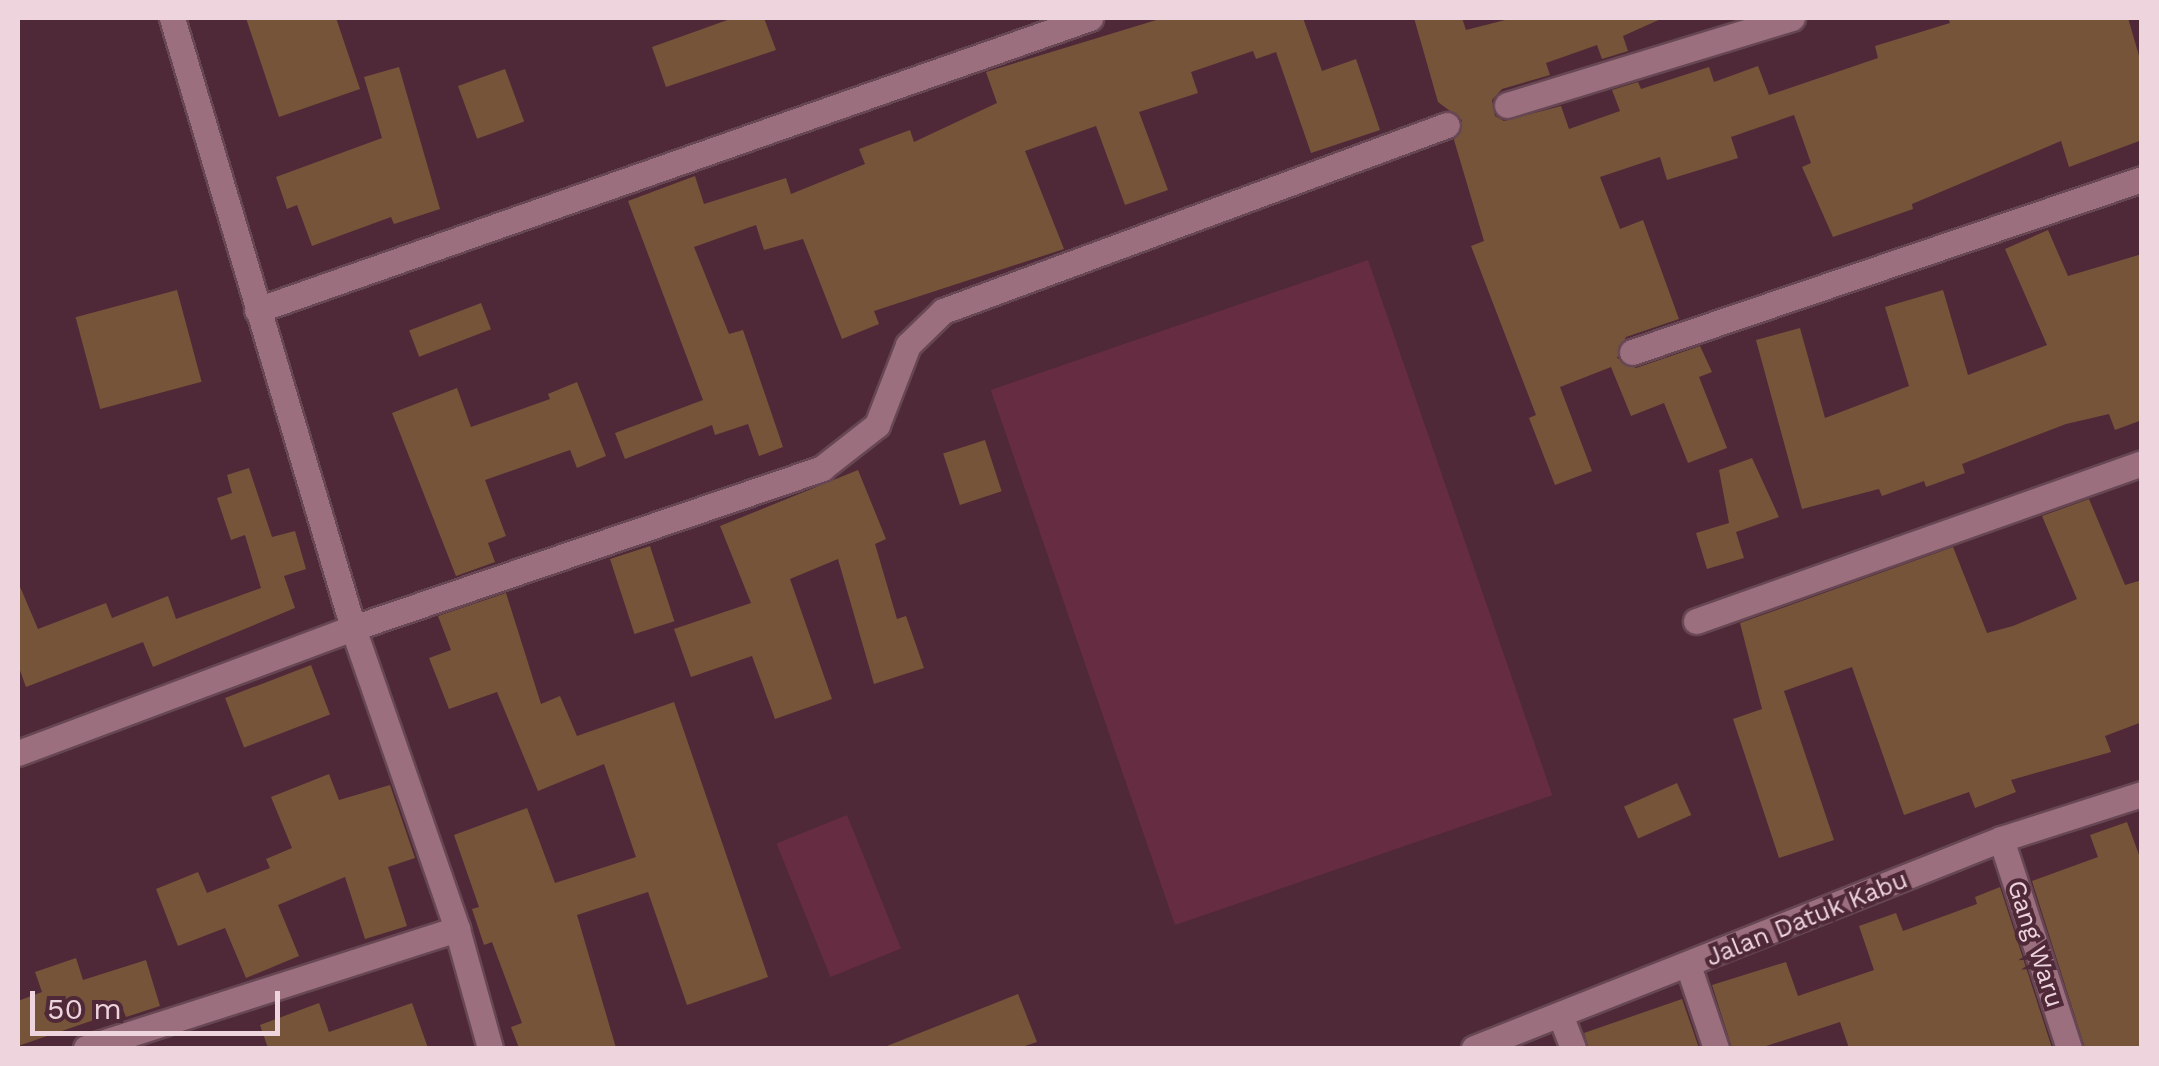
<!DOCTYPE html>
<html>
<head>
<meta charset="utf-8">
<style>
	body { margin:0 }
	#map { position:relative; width:2159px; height:1066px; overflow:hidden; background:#4f2937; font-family:"Work Sans",sans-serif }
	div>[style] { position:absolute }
	.green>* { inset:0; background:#662c42; transform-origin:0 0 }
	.building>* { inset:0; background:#76543a; transform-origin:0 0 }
	.roads { filter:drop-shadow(2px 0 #674753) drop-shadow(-2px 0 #674753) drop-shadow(0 2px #674753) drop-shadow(0 -2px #674753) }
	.street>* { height:25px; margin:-12.5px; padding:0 12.5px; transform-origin:12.5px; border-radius:12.5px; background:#9c6f7e }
	.secondary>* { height:25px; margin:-12.5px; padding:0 12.5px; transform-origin:12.5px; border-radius:12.5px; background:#9c6f7e }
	span { translate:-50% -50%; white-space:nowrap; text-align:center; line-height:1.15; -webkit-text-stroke:8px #4f2937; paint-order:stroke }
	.street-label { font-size:25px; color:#eed4dc }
	.frame { position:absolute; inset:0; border:20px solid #eed4dc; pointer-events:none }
	.scale { position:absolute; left:30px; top:991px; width:250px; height:45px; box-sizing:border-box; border:5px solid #eed4dc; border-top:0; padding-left:12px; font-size:30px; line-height:35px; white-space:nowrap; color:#eed4dc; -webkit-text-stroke:8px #4f2937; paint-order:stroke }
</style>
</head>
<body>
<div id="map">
	<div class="green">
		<i style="left:1368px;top:260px;width:566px;height:399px;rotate:71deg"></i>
		<i style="left:847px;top:815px;width:144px;height:76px;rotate:68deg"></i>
	</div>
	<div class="building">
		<i style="clip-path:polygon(246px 18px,336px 18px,360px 89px,279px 117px)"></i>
		<i style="clip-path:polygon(733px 18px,764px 18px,776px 50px,666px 87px,652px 47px)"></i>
		<i style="clip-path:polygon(1163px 18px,1303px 18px,1322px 71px,1356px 59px,1380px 130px,1311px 153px,1276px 52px,1256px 59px,1253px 51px,1191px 72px,1198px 93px,1139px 112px,1168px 190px,1125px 205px,1096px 126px,1025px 151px,1064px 249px,874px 311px,879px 324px,842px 339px,803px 239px,764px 250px,756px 225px,694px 247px,729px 334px,743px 330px,783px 447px,759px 456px,748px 424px,715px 435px,712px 425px,625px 459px,615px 433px,703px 400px,628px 201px,695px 176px,704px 204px,786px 178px,791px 194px,865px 164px,859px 149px,910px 130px,914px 142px,997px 103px,986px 72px)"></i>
		<i style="clip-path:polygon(1414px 18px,1462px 18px,1466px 30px,1513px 18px,1663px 18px,1623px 36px,1628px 51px,1602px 59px,1597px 45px,1546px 63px,1550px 75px,1502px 89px,1492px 100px,1495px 116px,1504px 121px,1561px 106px,1569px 129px,1620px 111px,1612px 90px,1638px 82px,1641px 89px,1709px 67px,1714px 82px,1758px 66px,1769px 95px,1878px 58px,1875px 46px,1950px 23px,1948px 18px,2128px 18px,2142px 66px,2142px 140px,2069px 167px,2061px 141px,1912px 204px,1913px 209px,1833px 237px,1802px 167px,1811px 163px,1794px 115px,1731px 137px,1738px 158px,1667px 180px,1660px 157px,1600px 177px,1620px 229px,1643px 220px,1679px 319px,1626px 337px,1617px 358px,1636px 368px,1700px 346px,1712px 372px,1699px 377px,1727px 448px,1688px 463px,1664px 403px,1631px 416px,1611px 367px,1560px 387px,1592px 471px,1555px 485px,1529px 418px,1536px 415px,1471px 246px,1484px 241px,1454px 140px,1462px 120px,1438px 102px)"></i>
		<i style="clip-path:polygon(399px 67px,440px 209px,394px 224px,391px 217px,312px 246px,297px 205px,287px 209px,276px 177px,382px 138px,364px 77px)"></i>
		<i style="left:505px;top:69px;width:56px;height:50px;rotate:70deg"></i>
		<i style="clip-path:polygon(2048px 230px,2068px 276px,2142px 254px,2142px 420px,2115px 430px,2109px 414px,2066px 424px,1962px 464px,1965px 473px,1926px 487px,1924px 481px,1882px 496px,1879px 489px,1802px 509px,1756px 340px,1800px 328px,1825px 418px,1909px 386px,1885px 307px,1943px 290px,1968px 375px,2047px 345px,2005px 249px)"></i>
		<i style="left:177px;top:290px;width:95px;height:105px;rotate:75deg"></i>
		<i style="left:481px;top:303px;width:28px;height:77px;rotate:69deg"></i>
		<i style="clip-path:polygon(577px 382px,606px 456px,577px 468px,570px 450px,485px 480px,506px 536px,488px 543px,495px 562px,456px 576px,392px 413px,457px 388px,471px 427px,550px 399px,548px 394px)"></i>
		<i style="left:985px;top:440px;width:54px;height:44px;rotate:72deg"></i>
		<i style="clip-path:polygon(1752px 458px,1779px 517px,1736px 532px,1744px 558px,1707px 569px,1696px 533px,1729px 523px,1719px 470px)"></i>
		<i style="clip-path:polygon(249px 468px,272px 537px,295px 531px,306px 569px,284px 576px,295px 608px,153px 667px,143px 642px,26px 687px,18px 665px,18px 582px,38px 629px,106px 603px,112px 618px,168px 596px,176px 619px,261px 588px,245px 535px,231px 540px,217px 498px,232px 493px,227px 475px)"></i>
		<i style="clip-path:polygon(858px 470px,886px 539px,875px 544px,897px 619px,906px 616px,924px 668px,874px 684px,838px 559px,790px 579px,832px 699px,775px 719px,752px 656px,691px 677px,674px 629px,751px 603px,720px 526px)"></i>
		<i style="clip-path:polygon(2089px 499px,2125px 585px,2142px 580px,2142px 722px,2105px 736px,2111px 752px,2011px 780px,2016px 792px,1975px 808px,1969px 792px,1904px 815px,1852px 667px,1784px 691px,1834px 840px,1779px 858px,1733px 719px,1762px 709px,1740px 623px,1953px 547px,1987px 633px,2013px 626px,2077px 599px,2042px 516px)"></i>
		<i style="left:650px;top:546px;width:79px;height:42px;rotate:72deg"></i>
		<i style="clip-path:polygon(506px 593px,541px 704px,560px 696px,577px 736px,674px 702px,768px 977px,687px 1005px,648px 892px,577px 915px,616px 1048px,519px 1048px,511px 1027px,522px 1023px,492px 942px,484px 945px,472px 909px,479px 907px,454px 835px,527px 808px,555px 883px,636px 857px,604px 764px,538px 791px,497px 692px,449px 709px,429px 658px,451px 650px,438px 616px)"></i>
		<i style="left:311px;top:665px;width:53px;height:92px;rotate:69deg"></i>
		<i style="clip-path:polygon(329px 774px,339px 800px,390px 785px,415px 858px,388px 867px,407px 926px,365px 939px,345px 877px,278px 905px,299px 956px,246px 978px,225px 928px,178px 946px,156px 889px,198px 872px,207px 893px,270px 868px,266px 859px,292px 848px,271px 797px)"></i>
		<i style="left:1677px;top:783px;width:35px;height:58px;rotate:66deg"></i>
		<i style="clip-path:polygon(2127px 822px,2142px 863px,2142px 1048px,2085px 1048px,2032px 881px,2098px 857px,2090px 835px)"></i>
		<i style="clip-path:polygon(2000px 887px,2052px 1048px,1849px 1048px,1840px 1022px,1760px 1048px,1732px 1048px,1712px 985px,1786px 962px,1798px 996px,1874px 970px,1859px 926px,1896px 913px,1903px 931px,1977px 904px,1975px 897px)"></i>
		<i style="clip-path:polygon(76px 958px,83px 980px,146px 960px,160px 1006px,126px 1017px,123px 1010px,18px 1046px,18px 1001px,42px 992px,35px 972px)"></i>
		<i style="clip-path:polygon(1018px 994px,1037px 1042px,1019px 1048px,882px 1048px)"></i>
		<i style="clip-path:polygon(1682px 999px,1699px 1048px,1589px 1048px,1584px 1033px)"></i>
		<i style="clip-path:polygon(319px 1003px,329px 1032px,412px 1003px,428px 1048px,268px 1048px,260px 1025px)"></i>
	</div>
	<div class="roads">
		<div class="street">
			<i style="left:172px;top:18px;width:636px;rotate:73.47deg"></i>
			<i style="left:353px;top:628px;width:318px;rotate:70.9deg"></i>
			<i style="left:457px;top:929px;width:123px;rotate:74.5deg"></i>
			<i style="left:1507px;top:105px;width:298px;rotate:-17deg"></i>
			<i style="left:257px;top:310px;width:883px;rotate:-19.32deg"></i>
			<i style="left:1632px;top:352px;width:539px;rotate:-18.74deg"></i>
			<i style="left:1696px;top:621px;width:473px;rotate:-19.5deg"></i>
			<i style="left:18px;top:753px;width:358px;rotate:-20.5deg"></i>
			<i style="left:353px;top:628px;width:496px;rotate:-18.8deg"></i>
			<i style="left:822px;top:468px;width:70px;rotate:-38deg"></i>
			<i style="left:877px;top:425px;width:86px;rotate:-68.8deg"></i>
			<i style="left:908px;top:345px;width:49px;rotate:-44.2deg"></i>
			<i style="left:943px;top:311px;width:537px;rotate:-20.26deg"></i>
			<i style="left:2001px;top:839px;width:220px;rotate:72deg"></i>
			<i style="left:1689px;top:968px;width:84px;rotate:71.4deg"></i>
			<i style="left:1561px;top:1017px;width:33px;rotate:69deg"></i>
			<i style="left:86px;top:1048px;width:390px;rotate:-17.8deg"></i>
		</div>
		<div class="secondary">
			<i style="left:1474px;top:1048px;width:567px;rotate:-21.63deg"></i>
			<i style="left:2001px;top:839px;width:148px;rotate:-17.7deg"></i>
		</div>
	</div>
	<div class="street-label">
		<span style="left:1807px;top:919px;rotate:-22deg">Jalan Datuk Kabu</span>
		<span style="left:2035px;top:944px;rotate:72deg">Gang Waru</span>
	</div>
	<div class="frame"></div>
	<div class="scale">50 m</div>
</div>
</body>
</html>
